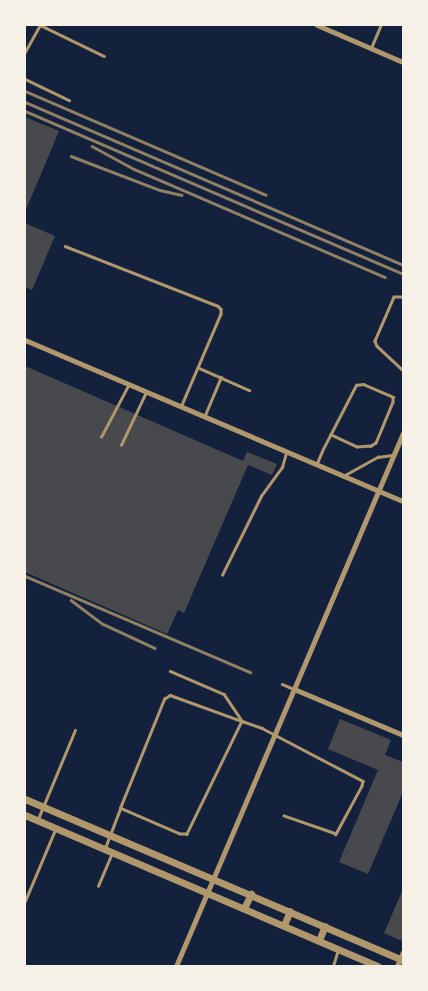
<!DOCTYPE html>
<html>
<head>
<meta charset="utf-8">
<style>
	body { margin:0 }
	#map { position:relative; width:428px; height:991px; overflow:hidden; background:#14213d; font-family:"Nunito Sans",sans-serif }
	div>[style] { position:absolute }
	.building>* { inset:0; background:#48494c }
	.service>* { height:2.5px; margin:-1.25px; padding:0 1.25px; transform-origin:1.25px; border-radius:1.25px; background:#b1986c }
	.minor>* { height:5px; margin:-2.5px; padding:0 2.5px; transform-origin:2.5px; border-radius:2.5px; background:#b1986c }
	.tertiary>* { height:7px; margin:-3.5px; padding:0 3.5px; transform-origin:3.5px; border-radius:3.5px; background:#b1986c }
	.rail>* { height:2.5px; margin:-1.25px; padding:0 1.25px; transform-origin:1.25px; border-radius:1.25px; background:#918062 }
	span { translate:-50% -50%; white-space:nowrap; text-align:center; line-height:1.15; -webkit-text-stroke:4px #f6f1e7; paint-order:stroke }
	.frame { position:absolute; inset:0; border:26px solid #f6f1e7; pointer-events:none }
</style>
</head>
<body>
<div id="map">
	<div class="building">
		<i style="clip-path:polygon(25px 117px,59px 131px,25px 212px)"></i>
		<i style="clip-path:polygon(25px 223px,55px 236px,32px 290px,25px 287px)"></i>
		<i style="clip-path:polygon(25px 366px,243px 461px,247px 452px,277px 464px,272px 475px,248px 465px,184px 613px,178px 610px,167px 634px,25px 572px)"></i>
		<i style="clip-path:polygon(340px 719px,391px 740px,385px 755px,403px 762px,403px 792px,368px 874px,339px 862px,378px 770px,328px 749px)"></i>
		<i style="clip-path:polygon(403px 889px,403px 939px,402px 941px,384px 933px)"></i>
	</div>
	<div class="service">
		<i style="left:40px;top:25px;width:71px;rotate:25.8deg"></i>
		<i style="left:371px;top:48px;width:25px;rotate:-67deg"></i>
		<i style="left:25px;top:52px;width:31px;rotate:-61deg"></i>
		<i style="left:25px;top:79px;width:49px;rotate:25.5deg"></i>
		<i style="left:65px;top:246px;width:164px;rotate:21.4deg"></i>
		<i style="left:218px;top:306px;width:4px;rotate:45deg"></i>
		<i style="left:221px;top:309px;width:5px;rotate:90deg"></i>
		<i style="left:221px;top:314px;width:99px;rotate:113.2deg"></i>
		<i style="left:403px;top:297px;width:9px;rotate:180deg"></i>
		<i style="left:394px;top:297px;width:48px;rotate:113.4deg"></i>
		<i style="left:375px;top:341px;width:5px;rotate:68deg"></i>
		<i style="left:377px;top:346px;width:35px;rotate:43deg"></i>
		<i style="left:199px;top:368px;width:55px;rotate:23.7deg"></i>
		<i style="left:205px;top:415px;width:41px;rotate:-67.2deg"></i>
		<i style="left:101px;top:437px;width:60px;rotate:-62.2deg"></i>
		<i style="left:121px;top:445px;width:59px;rotate:-64.7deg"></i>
		<i style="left:317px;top:463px;width:15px;rotate:-67deg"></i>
		<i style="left:323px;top:449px;width:72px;rotate:-62.7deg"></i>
		<i style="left:356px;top:385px;width:7px;rotate:-8deg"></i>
		<i style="left:363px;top:384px;width:33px;rotate:23deg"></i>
		<i style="left:393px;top:397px;width:5px;rotate:90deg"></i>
		<i style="left:393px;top:402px;width:44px;rotate:112.5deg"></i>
		<i style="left:376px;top:443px;width:6px;rotate:149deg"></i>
		<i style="left:371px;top:446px;width:14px;rotate:176deg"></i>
		<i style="left:357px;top:447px;width:29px;rotate:-155deg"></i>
		<i style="left:345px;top:475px;width:38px;rotate:-29deg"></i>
		<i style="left:378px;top:457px;width:14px;rotate:-8deg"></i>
		<i style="left:222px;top:575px;width:88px;rotate:-63.7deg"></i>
		<i style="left:261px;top:496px;width:36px;rotate:-54deg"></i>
		<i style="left:282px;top:467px;width:15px;rotate:-74deg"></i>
		<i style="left:170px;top:671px;width:59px;rotate:23.1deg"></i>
		<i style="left:224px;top:694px;width:32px;rotate:56deg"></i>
		<i style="left:242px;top:721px;width:126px;rotate:116deg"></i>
		<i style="left:187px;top:834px;width:7px;rotate:180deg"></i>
		<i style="left:180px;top:834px;width:65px;rotate:-156.6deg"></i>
		<i style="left:120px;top:808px;width:118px;rotate:-68deg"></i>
		<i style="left:164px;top:699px;width:7px;rotate:-34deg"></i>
		<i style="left:170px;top:695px;width:77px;rotate:19.9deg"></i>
		<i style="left:242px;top:721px;width:21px;rotate:19deg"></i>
		<i style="left:262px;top:728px;width:114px;rotate:27.7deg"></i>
		<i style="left:363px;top:781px;width:5px;rotate:101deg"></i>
		<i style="left:362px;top:786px;width:55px;rotate:118.4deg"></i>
		<i style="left:336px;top:834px;width:55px;rotate:-160.9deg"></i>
		<i style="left:282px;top:684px;width:13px;rotate:23deg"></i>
		<i style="left:38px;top:819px;width:96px;rotate:-67.4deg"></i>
		<i style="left:105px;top:848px;width:42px;rotate:-69deg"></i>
		<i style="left:98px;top:886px;width:36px;rotate:-67deg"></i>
		<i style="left:25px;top:901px;width:77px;rotate:-67.1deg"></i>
		<i style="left:333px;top:966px;width:17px;rotate:-73deg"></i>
	</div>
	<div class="minor">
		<i style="left:317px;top:25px;width:94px;rotate:23.3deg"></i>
		<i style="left:25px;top:340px;width:411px;rotate:23.1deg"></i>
		<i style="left:294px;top:689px;width:118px;rotate:22.9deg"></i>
		<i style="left:176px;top:966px;width:579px;rotate:-66.93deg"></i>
		<i style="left:397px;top:966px;width:15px;rotate:-67deg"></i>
	</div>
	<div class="tertiary">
		<i style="left:25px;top:799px;width:411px;rotate:23.1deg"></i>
		<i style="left:25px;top:815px;width:384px;rotate:23.2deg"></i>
		<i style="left:244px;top:908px;width:16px;rotate:-63deg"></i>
		<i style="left:284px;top:925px;width:15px;rotate:-67deg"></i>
		<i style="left:319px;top:940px;width:15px;rotate:-67deg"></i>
	</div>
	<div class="rail">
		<i style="left:25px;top:91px;width:262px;rotate:23.3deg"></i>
		<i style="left:25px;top:102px;width:412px;rotate:23.3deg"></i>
		<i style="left:25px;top:111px;width:412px;rotate:23.3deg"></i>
		<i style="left:92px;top:146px;width:48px;rotate:28.7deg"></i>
		<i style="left:134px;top:169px;width:273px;rotate:23.3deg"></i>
		<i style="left:71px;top:156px;width:95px;rotate:20.9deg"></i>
		<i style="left:160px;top:190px;width:22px;rotate:13deg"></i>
		<i style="left:25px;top:576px;width:245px;rotate:23.1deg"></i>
		<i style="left:71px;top:600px;width:40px;rotate:37deg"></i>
		<i style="left:103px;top:624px;width:57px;rotate:24.8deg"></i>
	</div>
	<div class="frame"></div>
</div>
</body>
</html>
